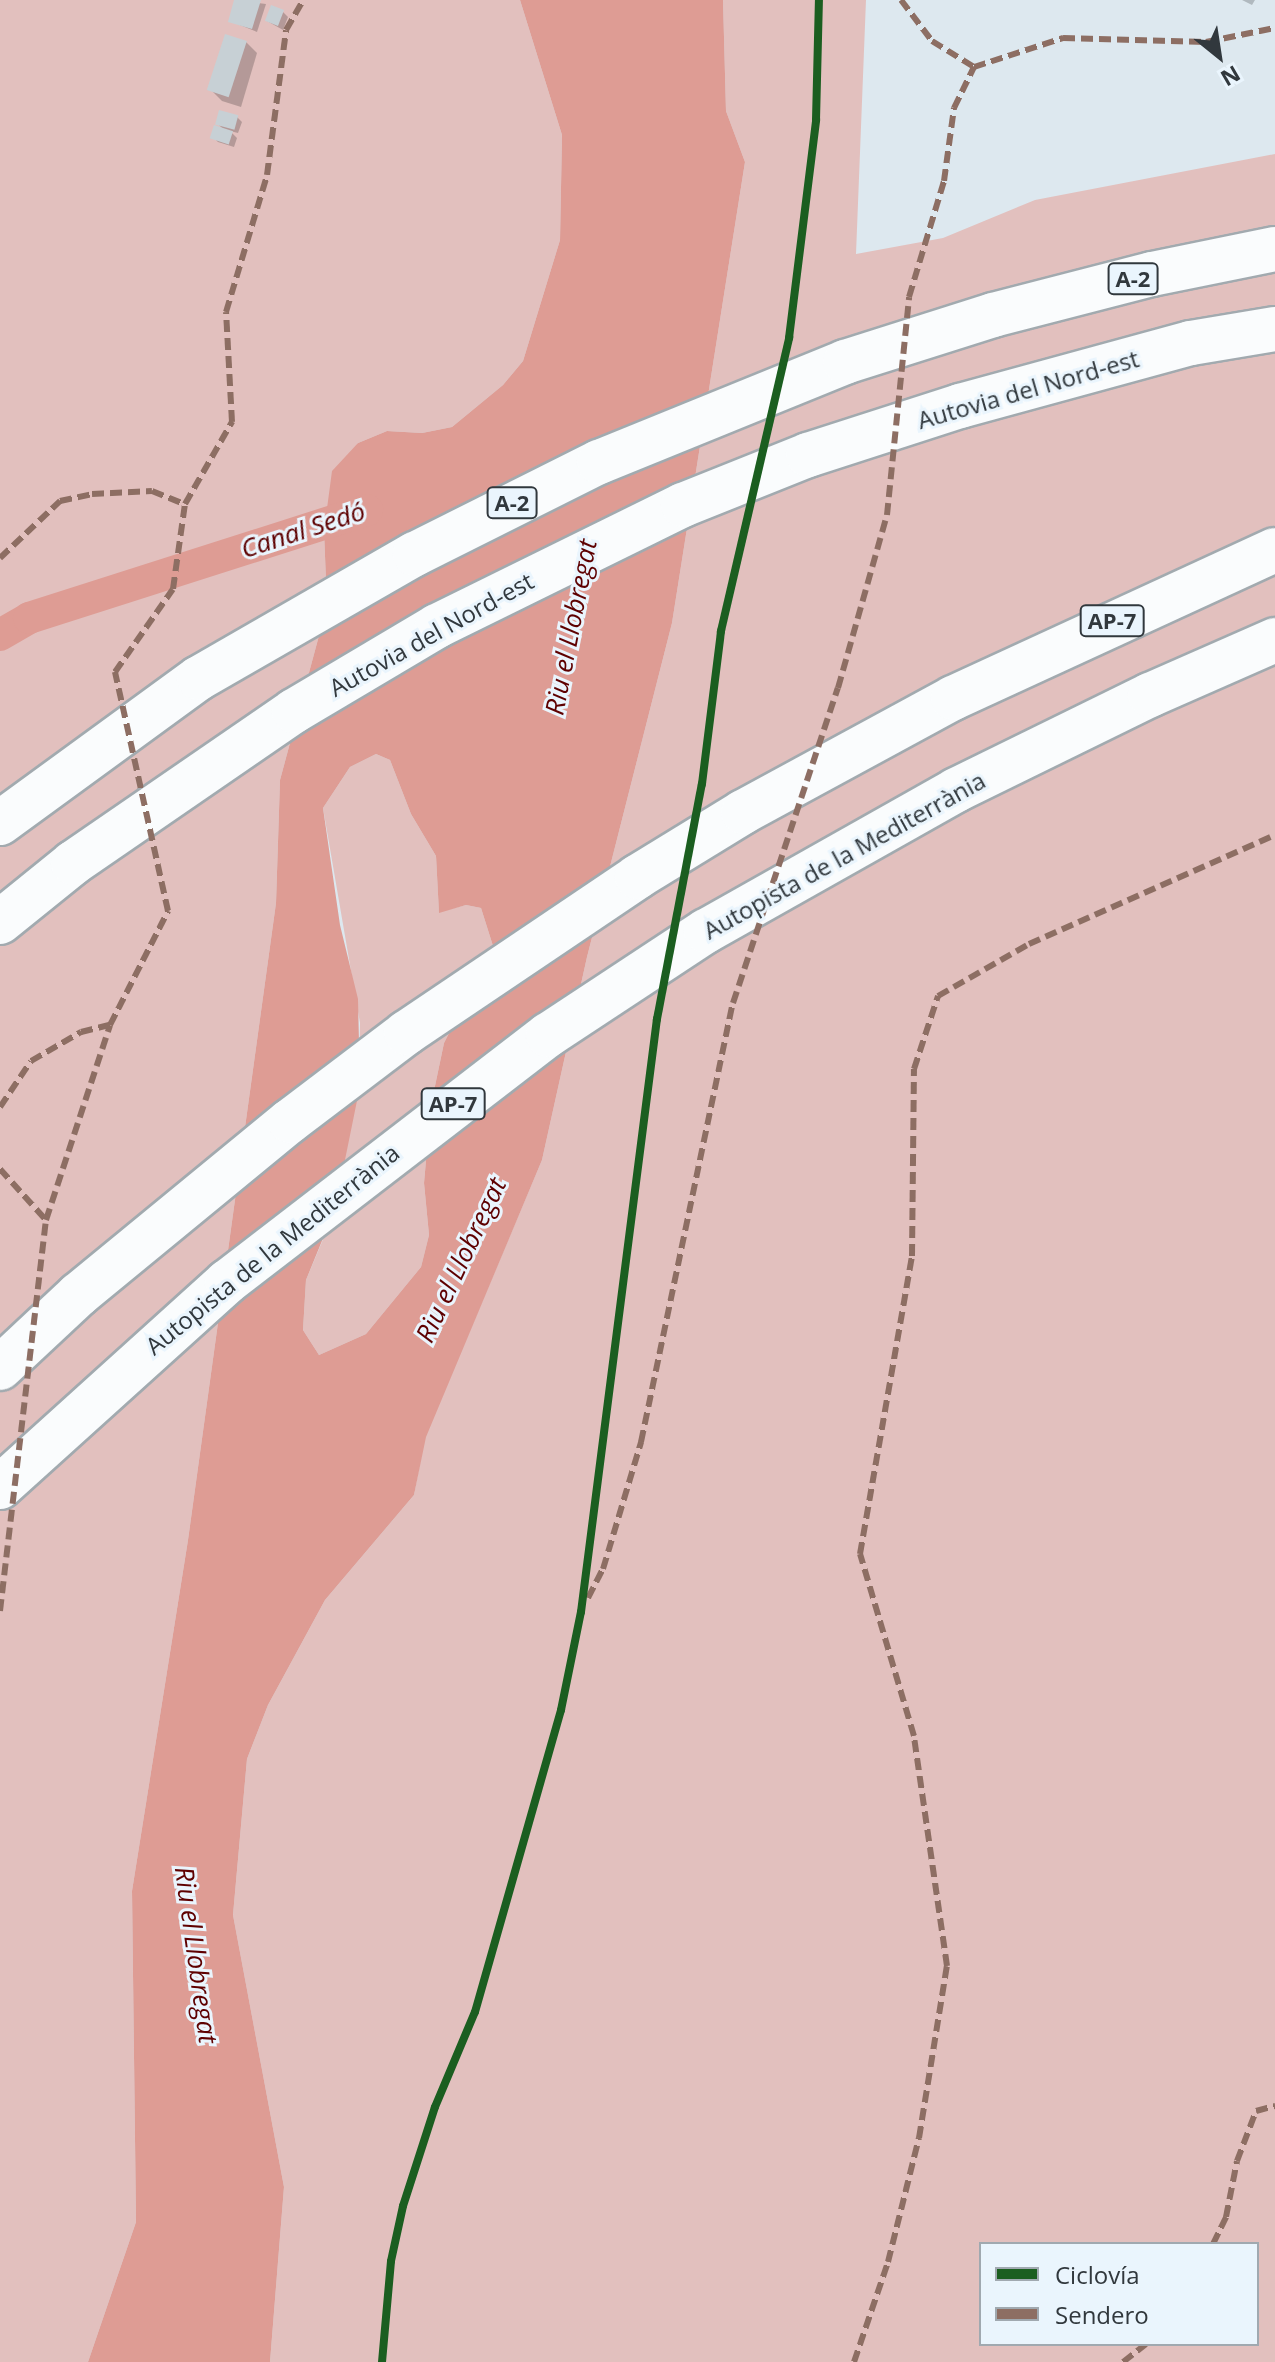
<!DOCTYPE html>
<html>
<head>
<meta charset="utf-8">
<style>
	body { margin:0 }
	#map { position:relative; width:1275px; height:2362px; overflow:hidden; background:#dde8ef; font-family:"Open Sans",sans-serif }
	div>[style] { position:absolute }
	.green>* { inset:0; background:#e2c0be }
	.water>* { inset:0; background:#de9c94 }
	.shadow>* { inset:0; background:#0003 }
	.canal>* { height:32px; margin:-16px; padding:0 16px; transform-origin:16px; border-radius:16px; background:#de9c94 }
	.building>* { inset:0; background:#c7d0d5; transform-origin:0 0 }
	.roads { filter:drop-shadow(2px 0 #a2aaaf) drop-shadow(-2px 0 #a2aaaf) drop-shadow(0 2px #a2aaaf) drop-shadow(0 -2px #a2aaaf) }
	.highway>* { height:44px; margin:-22px; padding:0 22px; transform-origin:22px; border-radius:22px; background:#fafcfd }
	.quiet>* { height:6px; margin-top:-3px; transform-origin:0; background:repeating-linear-gradient(90deg,#8d6e63 0 12px,transparent 0 18px) }
	.cycleway>* { height:8px; margin:-4px; padding:0 4px; transform-origin:4px; border-radius:4px; background:#1b5e20 }
	span { translate:-50% -50%; white-space:nowrap; text-align:center; line-height:1.15; -webkit-text-stroke:6px #eaf5fd; paint-order:stroke }
	.shield-label span { padding:2px 6px; background:#eaf5fd; border:2px solid; border-radius:6px; -webkit-text-stroke-width:0 }
	.shield-label { font-size:22px; color:#31383d; font-weight:700 }
	.street-label { font-size:24px; color:#31383d }
	.water-label { font-size:26px; color:#5e0000; font-style:italic }
	.legend { position:absolute; left:979px; top:2242px; width:280px; height:104px; box-sizing:border-box; background:#eaf5fd; border:2px solid #a0a9b0; margin:0; padding:10px 14px; list-style:none; font-size:24px; color:#31383d }
	.legend li { display:flex; align-items:center; gap:16px; height:40px }
	.legend b { width:40px; border:2px solid #a0a9b0 }
	.north { position:absolute; left:1179px; top:16px; width:80px; height:80px; -webkit-text-stroke:6px #eaf5fd; paint-order:stroke; rotate:150deg; font-size:22px; font-weight:700; line-height:32px; text-align:center; color:#31383d }
	.north::after { content:''; display:block; margin:auto; width:28px; height:36px; background:#31383d; clip-path:polygon(50% 0,100% 100%,50% 72%,0 100%) }
</style>
</head>
<body>
<div id="map">
	<div class="green">
		<i style="clip-path:polygon(0 0,520px 0,562px 135px,560px 240px,523px 361px,503px 385px,452px 427px,422px 433px,387px 431px,358px 443px,329px 502px,324px 531px,327px 606px,280px 780px,276px 903px,188px 1540px,132px 1891px,136px 2222px,88px 2362px,0 2362px)"></i>
		<i style="clip-path:polygon(evenodd,723px 0,866px 0,856px 254px,943px 238px,1035px 200px,1275px 154px,1275px 2362px,270px 2362px,284px 2187px,233px 1915px,247px 1759px,268px 1705px,325px 1600px,414px 1495px,425px 1437px,542px 1160px,587px 957px,672px 623px,745px 162px,726px 111px,723px 0,981px 2244px,1257px 2244px,1257px 2344px,981px 2344px,981px 2244px)"></i>
		<i style="clip-path:polygon(376px 754px,390px 760px,411px 814px,436px 856px,439px 912px,466px 905px,481px 908px,493px 946px,444px 1043px,431px 1105px,424px 1183px,429px 1235px,421px 1267px,366px 1334px,319px 1355px,303px 1330px,306px 1280px,329px 1225px,359px 1068px,360px 1023px,323px 808px,350px 767px)"></i>
	</div>
	<div class="water">
		<i style="clip-path:polygon(evenodd,520px 0,723px 0,726px 111px,745px 162px,672px 623px,587px 957px,542px 1160px,426px 1437px,414px 1495px,325px 1600px,268px 1705px,247px 1759px,233px 1915px,284px 2187px,270px 2362px,88px 2362px,136px 2222px,132px 1891px,188px 1540px,276px 903px,280px 780px,327px 606px,324px 531px,332px 471px,358px 443px,387px 431px,422px 433px,452px 427px,503px 385px,523px 361px,560px 240px,562px 135px,520px 0,376px 754px,390px 760px,411px 814px,436px 856px,439px 913px,466px 905px,481px 908px,493px 946px,444px 1043px,431px 1105px,424px 1183px,429px 1235px,421px 1267px,366px 1334px,319px 1355px,303px 1330px,306px 1280px,335px 1209px,360px 1086px,358px 999px,340px 925px,323px 808px,350px 767px,376px 754px)"></i>
	</div>
	<div class="shadow">
		<i style="clip-path:polygon(236px 0,266px 4px,257px 32px,230px 21px)"></i>
		<i style="clip-path:polygon(1242px 0,1255px 0,1252px 5px)"></i>
		<i style="clip-path:polygon(283px 12px,288px 17px,283px 30px,267px 21px)"></i>
		<i style="clip-path:polygon(246px 42px,257px 53px,241px 107px,222px 101px,211px 90px)"></i>
		<i style="clip-path:polygon(237px 117px,242px 122px,238px 133px,230px 131px,237px 138px,234px 147px,218px 142px,213px 137px,225px 131px,217px 123px)"></i>
	</div>
	<div class="canal">
		<i style="left:0;top:635px;width:34px;rotate:-30deg"></i>
		<i style="left:29px;top:618px;width:355px;rotate:-17.7deg"></i>
	</div>
	<div class="building">
		<i style="clip-path:polygon(234px 0,261px 0,252px 29px,228px 22px)"></i>
		<i style="left:271px;top:5px;width:14px;height:17px;rotate:21deg"></i>
		<i style="left:225px;top:34px;width:23px;height:59px;rotate:18deg"></i>
		<i style="left:219px;top:110px;width:20px;height:15px;rotate:15deg"></i>
		<i style="left:214px;top:125px;width:20px;height:14px;rotate:18deg"></i>
	</div>
	<div class="roads">
		<div class="highway">
			<i style="left:0;top:823px;width:246px;rotate:-36.1deg"></i>
			<i style="left:199px;top:678px;width:249px;rotate:-29.9deg"></i>
			<i style="left:415px;top:554px;width:206px;rotate:-26.6deg"></i>
			<i style="left:599px;top:462px;width:266px;rotate:-22.1deg"></i>
			<i style="left:845px;top:362px;width:155px;rotate:-17.6deg"></i>
			<i style="left:993px;top:315px;width:164px;rotate:-14.5deg"></i>
			<i style="left:1152px;top:274px;width:126px;rotate:-11.5deg"></i>
			<i style="left:0;top:922px;width:94px;rotate:-38.9deg"></i>
			<i style="left:73px;top:863px;width:268px;rotate:-34.5deg"></i>
			<i style="left:294px;top:711px;width:166px;rotate:-30.7deg"></i>
			<i style="left:437px;top:626px;width:274px;rotate:-26.2deg"></i>
			<i style="left:683px;top:505px;width:135px;rotate:-21.8deg"></i>
			<i style="left:808px;top:455px;width:160px;rotate:-17.9deg"></i>
			<i style="left:960px;top:406px;width:239px;rotate:-15.3deg"></i>
			<i style="left:1191px;top:343px;width:85px;rotate:-9.5deg"></i>
			<i style="left:0;top:1368px;width:107px;rotate:-43.1deg"></i>
			<i style="left:78px;top:1295px;width:274px;rotate:-39.4deg"></i>
			<i style="left:290px;top:1121px;width:146px;rotate:-37.2deg"></i>
			<i style="left:406px;top:1033px;width:279px;rotate:-34deg"></i>
			<i style="left:637px;top:877px;width:124px;rotate:-31.5deg"></i>
			<i style="left:743px;top:812px;width:239px;rotate:-28.5deg"></i>
			<i style="left:953px;top:698px;width:354px;rotate:-24.7deg"></i>
			<i style="left:0;top:1487px;width:306px;rotate:-42.1deg"></i>
			<i style="left:227px;top:1282px;width:405px;rotate:-37.6deg"></i>
			<i style="left:548px;top:1035px;width:189px;rotate:-33.4deg"></i>
			<i style="left:706px;top:931px;width:287px;rotate:-29.4deg"></i>
			<i style="left:956px;top:790px;width:216px;rotate:-26.1deg"></i>
			<i style="left:1150px;top:695px;width:137px;rotate:-23.7deg"></i>
		</div>
	</div>
	<div class="quiet">
		<i style="left:901px;top:0;width:51px;rotate:52.9deg"></i>
		<i style="left:932px;top:41px;width:49px;rotate:31.8deg"></i>
		<i style="left:0;top:558px;width:83px;rotate:-43.5deg"></i>
		<i style="left:60px;top:501px;width:33px;rotate:-12deg"></i>
		<i style="left:92px;top:494px;width:60px;rotate:-2.9deg"></i>
		<i style="left:152px;top:491px;width:35px;rotate:22deg"></i>
		<i style="left:0;top:1107px;width:55px;rotate:-56deg"></i>
		<i style="left:31px;top:1061px;width:58px;rotate:-30.1deg"></i>
		<i style="left:81px;top:1032px;width:30px;rotate:-14deg"></i>
		<i style="left:0;top:1169px;width:69px;rotate:48deg"></i>
		<i style="left:588px;top:1598px;width:33px;rotate:-63deg"></i>
		<i style="left:603px;top:1569px;width:133px;rotate:-73.3deg"></i>
		<i style="left:641px;top:1442px;width:449px;rotate:-78.2deg"></i>
		<i style="left:733px;top:1003px;width:332px;rotate:-71.6deg"></i>
		<i style="left:838px;top:688px;width:180px;rotate:-74.2deg"></i>
		<i style="left:887px;top:515px;width:219px;rotate:-84.2deg"></i>
		<i style="left:909px;top:297px;width:121px;rotate:-73.2deg"></i>
		<i style="left:944px;top:181px;width:74px;rotate:-82.2deg"></i>
		<i style="left:954px;top:108px;width:46px;rotate:-64deg"></i>
		<i style="left:974px;top:67px;width:94px;rotate:-18deg"></i>
		<i style="left:1063px;top:38px;width:143px;rotate:1.6deg"></i>
		<i style="left:1206px;top:42px;width:70px;rotate:-11.5deg"></i>
		<i style="left:0;top:1611px;width:394px;rotate:-83.3deg"></i>
		<i style="left:46px;top:1220px;width:205px;rotate:-71.8deg"></i>
		<i style="left:110px;top:1025px;width:128px;rotate:-63deg"></i>
		<i style="left:168px;top:911px;width:245px;rotate:-102.5deg"></i>
		<i style="left:115px;top:672px;width:101px;rotate:-55.1deg"></i>
		<i style="left:173px;top:589px;width:86px;rotate:-82deg"></i>
		<i style="left:185px;top:504px;width:95px;rotate:-60.2deg"></i>
		<i style="left:232px;top:422px;width:110px;rotate:-93.1deg"></i>
		<i style="left:226px;top:312px;width:143px;rotate:-73.3deg"></i>
		<i style="left:267px;top:175px;width:146px;rotate:-82.5deg"></i>
		<i style="left:286px;top:30px;width:34px;rotate:-60deg"></i>
		<i style="left:1213px;top:2244px;width:30px;rotate:-64deg"></i>
		<i style="left:1226px;top:2217px;width:57px;rotate:-78.9deg"></i>
		<i style="left:1237px;top:2161px;width:53px;rotate:-69.2deg"></i>
		<i style="left:1256px;top:2111px;width:20px;rotate:-15deg"></i>
		<i style="left:854px;top:2362px;width:106px;rotate:-71.2deg"></i>
		<i style="left:888px;top:2262px;width:128px;rotate:-76deg"></i>
		<i style="left:919px;top:2138px;width:174px;rotate:-80.8deg"></i>
		<i style="left:947px;top:1966px;width:232px;rotate:-98.2deg"></i>
		<i style="left:914px;top:1736px;width:190px;rotate:-106.5deg"></i>
		<i style="left:860px;top:1554px;width:303px;rotate:-80.1deg"></i>
		<i style="left:912px;top:1256px;width:187px;rotate:-89.4deg"></i>
		<i style="left:914px;top:1069px;width:77px;rotate:-71.8deg"></i>
		<i style="left:938px;top:996px;width:105px;rotate:-29.7deg"></i>
		<i style="left:1029px;top:944px;width:269px;rotate:-23.9deg"></i>
		<i style="left:1123px;top:2362px;width:29px;rotate:-38deg"></i>
	</div>
	<div class="cycleway">
		<i style="left:382px;top:2362px;width:101px;rotate:-84.9deg"></i>
		<i style="left:391px;top:2261px;width:56px;rotate:-77.7deg"></i>
		<i style="left:403px;top:2206px;width:104px;rotate:-72.1deg"></i>
		<i style="left:435px;top:2107px;width:103px;rotate:-67.2deg"></i>
		<i style="left:475px;top:2012px;width:314px;rotate:-74.1deg"></i>
		<i style="left:561px;top:1710px;width:100px;rotate:-78.5deg"></i>
		<i style="left:581px;top:1612px;width:598px;rotate:-82.7deg"></i>
		<i style="left:657px;top:1019px;width:239px;rotate:-79.2deg"></i>
		<i style="left:702px;top:784px;width:154px;rotate:-82.9deg"></i>
		<i style="left:721px;top:631px;width:301px;rotate:-76.9deg"></i>
		<i style="left:789px;top:338px;width:220px;rotate:-82.9deg"></i>
		<i style="left:816px;top:120px;width:120px;rotate:-88.6deg"></i>
	</div>
	<div class="shield-label">
		<span style="left:1133px;top:279px">A-2</span>
		<span style="left:512px;top:503px">A-2</span>
		<span style="left:1112px;top:621px">AP-7</span>
		<span style="left:453px;top:1104px">AP-7</span>
	</div>
	<div class="street-label">
		<span style="left:1028px;top:389px;rotate:-16deg">Autovia del Nord-est</span>
		<span style="left:431px;top:634px;rotate:-29deg">Autovia del Nord-est</span>
		<span style="left:844px;top:855px;rotate:-29deg">Autopista de la Mediterrània</span>
		<span style="left:272px;top:1249px;rotate:-39deg">Autopista de la Mediterrània</span>
	</div>
	<div class="water-label">
		<span style="left:303px;top:530px;rotate:-18deg">Canal Sedó</span>
		<span style="left:571px;top:627px;rotate:-79deg">Riu el Llobregat</span>
		<span style="left:461px;top:1260px;rotate:-65deg">Riu el Llobregat</span>
		<span style="left:196px;top:1955px;rotate:82deg">Riu el Llobregat</span>
	</div>
	<ul class="legend">
	<li><b style="height:10px;background:#1b5e20"></b>Ciclovía</li>
	<li><b style="height:10px;background:#8d6e63"></b>Sendero</li>
	</ul>
	<div class="north">N</div>
</div>
</body>
</html>
